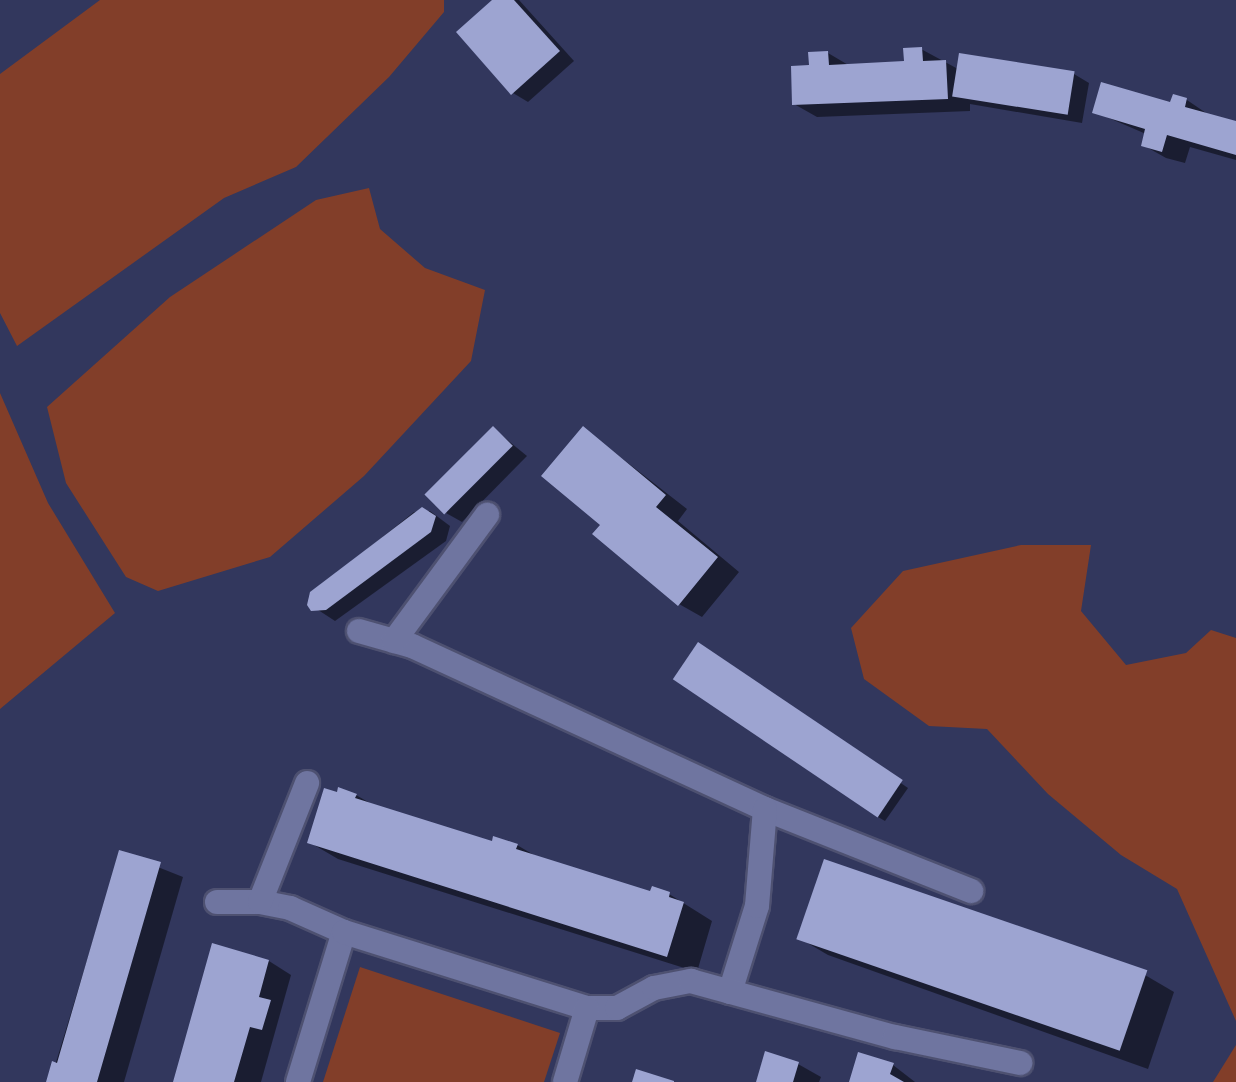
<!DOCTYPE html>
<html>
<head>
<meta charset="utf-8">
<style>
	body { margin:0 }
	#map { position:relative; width:1236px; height:1082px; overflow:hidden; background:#32375d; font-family:"Libre Baskerville",serif }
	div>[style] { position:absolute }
	.green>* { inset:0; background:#823e29 }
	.shadow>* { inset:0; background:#0007 }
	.building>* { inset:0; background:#9da4d1; transform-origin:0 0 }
	.roads { filter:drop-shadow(2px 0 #4e5171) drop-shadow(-2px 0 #4e5171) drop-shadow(0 2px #4e5171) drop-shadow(0 -2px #4e5171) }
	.minor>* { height:24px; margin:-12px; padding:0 12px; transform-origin:12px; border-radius:12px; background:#6f75a0 }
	span { translate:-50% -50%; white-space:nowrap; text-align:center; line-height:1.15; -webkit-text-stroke:8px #1e2032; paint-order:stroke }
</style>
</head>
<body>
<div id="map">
	<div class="green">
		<i style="clip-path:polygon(100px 0,444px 0,444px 12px,389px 77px,296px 167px,224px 198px,17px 346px,0 313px,0 74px)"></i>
		<i style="clip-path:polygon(369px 188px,380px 229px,425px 268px,485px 290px,471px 361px,364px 476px,270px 557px,158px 591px,126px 577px,66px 483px,47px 407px,170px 297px,316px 200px)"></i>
		<i style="clip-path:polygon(0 393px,48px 503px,115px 613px,0 709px)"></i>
		<i style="clip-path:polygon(1021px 545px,1091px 545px,1081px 611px,1126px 665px,1186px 653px,1211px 630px,1236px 638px,1236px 1021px,1177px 889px,1121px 855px,1048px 794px,987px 729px,929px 726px,864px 679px,851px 628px,903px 571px)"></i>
		<i style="clip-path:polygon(360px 967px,560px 1033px,544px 1082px,323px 1082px)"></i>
		<i style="clip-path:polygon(1236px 1045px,1236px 1082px,1213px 1082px)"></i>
	</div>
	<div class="shadow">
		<i style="clip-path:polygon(495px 0,519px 0,574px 61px,528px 102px,513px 93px)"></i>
		<i style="clip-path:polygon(921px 49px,958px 69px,1074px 74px,1089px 83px,1082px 123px,970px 104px,970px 111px,817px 117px,794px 104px,811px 67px,828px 53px,850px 66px,906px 63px)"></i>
		<i style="clip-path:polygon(1187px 100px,1209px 115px,1236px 123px,1236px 160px,1190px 147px,1185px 163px,1166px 158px,1143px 145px,1146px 134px,1095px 112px)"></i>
		<i style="clip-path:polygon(583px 428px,687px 509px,678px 521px,739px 572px,702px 617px,679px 604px,603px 525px)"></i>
		<i style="clip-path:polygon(494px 429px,527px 456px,462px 522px,446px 513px)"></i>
		<i style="clip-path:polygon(430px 511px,450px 526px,446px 541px,335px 621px,309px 604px,312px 593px,414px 512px)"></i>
		<i style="clip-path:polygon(706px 649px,908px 788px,885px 821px,878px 817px)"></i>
		<i style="clip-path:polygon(356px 795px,375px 806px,493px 844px,517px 845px,539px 858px,652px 894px,669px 894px,712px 921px,697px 972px,338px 859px,309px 842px)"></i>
		<i style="clip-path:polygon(120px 852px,183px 877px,124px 1082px,50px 1082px)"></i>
		<i style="clip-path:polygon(825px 862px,1145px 975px,1174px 992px,1148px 1069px,828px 955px,799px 938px)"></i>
		<i style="clip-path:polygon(269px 961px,291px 975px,261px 1082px,175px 1082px)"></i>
		<i style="clip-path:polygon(798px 1064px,821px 1077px,819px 1082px,758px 1082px)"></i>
		<i style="clip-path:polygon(893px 1065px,915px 1082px,851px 1082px)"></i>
	</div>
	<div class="building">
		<i style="clip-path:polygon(492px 0,514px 0,560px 51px,511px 95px,456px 32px)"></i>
		<i style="clip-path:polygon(922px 47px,923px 61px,946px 60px,948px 99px,792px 105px,791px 66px,809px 65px,808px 52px,828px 51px,829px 65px,904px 61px,903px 48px)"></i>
		<i style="left:959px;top:53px;width:117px;height:44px;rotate:9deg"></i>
		<i style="clip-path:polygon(1101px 82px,1170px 102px,1173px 94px,1187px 98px,1185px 107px,1236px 121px,1236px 155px,1167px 135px,1162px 152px,1141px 146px,1145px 129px,1092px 113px)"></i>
		<i style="left:493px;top:426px;width:28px;height:97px;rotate:45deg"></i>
		<i style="clip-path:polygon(583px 426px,666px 495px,656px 507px,718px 557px,678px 606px,592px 534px,600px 525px,541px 476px)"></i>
		<i style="clip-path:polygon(422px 507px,436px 516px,431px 532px,326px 610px,311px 611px,307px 605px,310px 592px)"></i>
		<i style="left:698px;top:642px;width:247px;height:45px;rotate:34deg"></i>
		<i style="clip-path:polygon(338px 787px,357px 794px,355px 798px,492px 841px,493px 836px,518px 844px,516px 849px,650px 891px,652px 886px,670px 892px,669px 897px,684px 902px,667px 957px,307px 843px,324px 788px,337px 792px)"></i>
		<i style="clip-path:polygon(119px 850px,161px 862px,97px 1082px,46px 1082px,52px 1061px,57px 1063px)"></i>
		<i style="left:824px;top:859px;width:342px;height:85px;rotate:19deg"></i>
		<i style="clip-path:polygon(212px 943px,269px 960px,259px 997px,271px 1000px,262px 1030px,250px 1027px,234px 1082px,173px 1082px)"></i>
		<i style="clip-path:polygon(765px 1051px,799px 1062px,793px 1082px,756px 1082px)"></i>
		<i style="clip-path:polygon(858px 1052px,894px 1063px,890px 1074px,904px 1082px,849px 1082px)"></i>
		<i style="clip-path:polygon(636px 1069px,674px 1081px,674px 1082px,632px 1082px)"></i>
	</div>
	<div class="roads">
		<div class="minor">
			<i style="left:359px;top:631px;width:55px;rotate:15.8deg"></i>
			<i style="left:412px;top:646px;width:389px;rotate:24.8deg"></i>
			<i style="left:765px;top:809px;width:222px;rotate:21.7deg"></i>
			<i style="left:394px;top:641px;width:157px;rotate:-53.6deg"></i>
			<i style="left:217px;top:902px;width:43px"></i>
			<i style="left:260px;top:902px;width:31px;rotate:11deg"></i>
			<i style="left:290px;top:908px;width:59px;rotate:24deg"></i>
			<i style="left:260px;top:902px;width:128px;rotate:-68.4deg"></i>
			<i style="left:730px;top:992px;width:90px;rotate:-72.6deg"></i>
			<i style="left:757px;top:906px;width:97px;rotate:-85.3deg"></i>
			<i style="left:298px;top:1082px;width:157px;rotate:-73deg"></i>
			<i style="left:344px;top:932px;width:255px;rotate:17.4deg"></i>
			<i style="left:587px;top:1008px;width:30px"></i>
			<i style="left:617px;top:1008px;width:42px;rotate:-28.4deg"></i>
			<i style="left:654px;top:988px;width:38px;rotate:-11deg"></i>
			<i style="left:691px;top:981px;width:212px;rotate:15.4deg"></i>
			<i style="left:895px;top:1037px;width:128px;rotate:11.7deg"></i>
			<i style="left:565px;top:1082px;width:77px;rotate:-73.4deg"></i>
		</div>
	</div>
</div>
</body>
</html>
